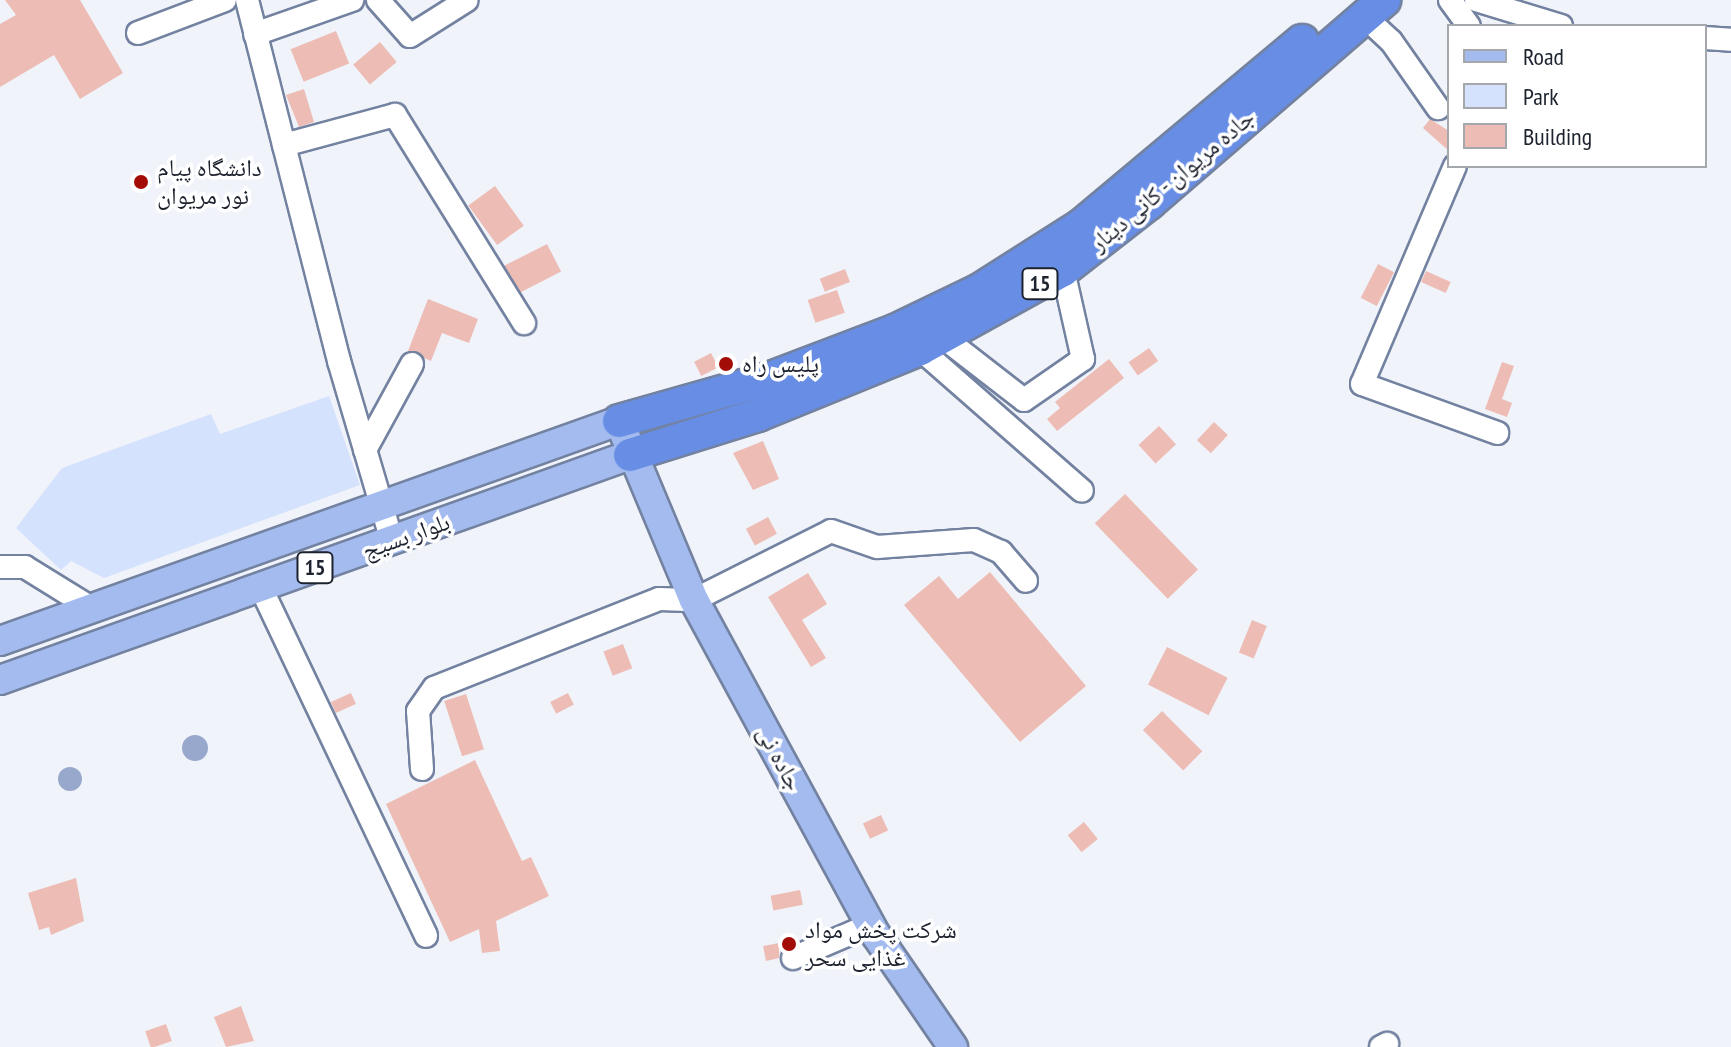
<!DOCTYPE html>
<html>
<head>
<meta charset="utf-8">
<style>
	body { margin:0 }
	#map { position:relative; width:1731px; height:1047px; overflow:hidden; background:#f0f3fa; font-family:"PT Sans Narrow","Noto Naskh Arabic",sans-serif }
	div>[style] { position:absolute }
	.green>* { inset:0; background:#d5e2fd }
	.water>* { inset:0; background:#97a8cc }
	.round { border-radius:50% }
	.building>* { inset:0; background:#edbdb5; transform-origin:0 0 }
	.roads { filter:drop-shadow(2px 0 #7382a0) drop-shadow(-2px 0 #7382a0) drop-shadow(0 2px #7382a0) drop-shadow(0 -2px #7382a0) }
	.minor>* { height:22px; margin:-11px; padding:0 11px; transform-origin:11px; border-radius:11px; background:#fff }
	.major>* { height:28px; margin:-14px; padding:0 14px; transform-origin:14px; border-radius:14px; background:#a4bbef }
	.highway>* { height:32px; margin:-16px; padding:0 16px; transform-origin:16px; border-radius:16px; background:#678de5 }
	.dots>* { width:22px; height:22px; translate:-50% -50%; box-sizing:border-box; border:4px solid #fff; border-radius:50% }
	span { translate:-50% -50%; white-space:nowrap; text-align:center; line-height:1.15; -webkit-text-stroke:7px #fff; paint-order:stroke }
	.shield-label span { padding:2px 6px; background:#fff; border:2px solid; border-radius:6px; -webkit-text-stroke-width:0 }
	.shield-label { font-size:22px; color:#1c222e; font-weight:700 }
	.poi-label { font-size:24px; color:#1c222e }
	.left { translate:0 -50%; text-align:left }
	.street-label { font-size:24px; color:#1c222e }
	.legend { position:absolute; left:1447px; top:24px; width:260px; height:144px; box-sizing:border-box; background:#fff; border:2px solid #a4a7ab; margin:0; padding:10px 14px; list-style:none; font-size:24px; color:#1c222e }
	.legend li { display:flex; align-items:center; gap:16px; height:40px }
	.legend b { width:40px; border:2px solid #a4a7ab }
</style>
</head>
<body>
<div id="map">
	<div class="green">
		<i style="clip-path:polygon(329px 396px,360px 485px,104px 578px,71px 561px,61px 570px,16px 528px,62px 468px,211px 414px,220px 434px)"></i>
	</div>
	<div class="water">
		<i class="round" style="left:182px;top:735px;width:26px;height:26px"></i>
		<i class="round" style="left:58px;top:767px;width:24px;height:24px"></i>
	</div>
	<div class="building">
		<i style="clip-path:polygon(5px 0,80px 0,123px 73px,80px 99px,54px 55px,0 87px,0 24px,16px 15px)"></i>
		<i style="left:336px;top:31px;width:35px;height:49px;rotate:68deg"></i>
		<i style="left:380px;top:42px;width:26px;height:35px;rotate:50deg"></i>
		<i style="clip-path:polygon(304px 89px,314px 122px,299px 127px,286px 95px)"></i>
		<i style="clip-path:polygon(1430px 119px,1449px 131px,1449px 151px,1423px 128px)"></i>
		<i style="left:495px;top:186px;width:49px;height:33px;rotate:54deg"></i>
		<i style="left:547px;top:244px;width:31px;height:48px;rotate:63deg"></i>
		<i style="left:1378px;top:264px;width:18px;height:38px;rotate:27deg"></i>
		<i style="left:845px;top:269px;width:14px;height:27px;rotate:69deg"></i>
		<i style="left:1426px;top:271px;width:27px;height:12px;rotate:24deg"></i>
		<i style="left:837px;top:290px;width:24px;height:31px;rotate:71deg"></i>
		<i style="clip-path:polygon(428px 299px,478px 319px,469px 343px,442px 333px,431px 361px,408px 351px)"></i>
		<i style="left:1149px;top:348px;width:16px;height:25px;rotate:55deg"></i>
		<i style="left:711px;top:353px;width:16px;height:19px;rotate:63deg"></i>
		<i style="clip-path:polygon(1109px 359px,1124px 378px,1057px 431px,1047px 419px,1060px 408px,1055px 402px)"></i>
		<i style="clip-path:polygon(1502px 362px,1514px 366px,1502px 399px,1512px 403px,1507px 417px,1485px 409px)"></i>
		<i style="left:1214px;top:422px;width:19px;height:25px;rotate:43deg"></i>
		<i style="left:1159px;top:426px;width:25px;height:28px;rotate:47deg"></i>
		<i style="clip-path:polygon(763px 441px,779px 479px,753px 490px,733px 453px)"></i>
		<i style="left:1125px;top:494px;width:105px;height:42px;rotate:46deg"></i>
		<i style="left:768px;top:517px;width:19px;height:25px;rotate:62deg"></i>
		<i style="clip-path:polygon(990px 572px,1086px 686px,1020px 742px,904px 605px,939px 576px,958px 599px)"></i>
		<i style="clip-path:polygon(808px 573px,827px 604px,802px 620px,826px 658px,811px 667px,768px 597px)"></i>
		<i style="left:1252px;top:620px;width:16px;height:35px;rotate:22deg"></i>
		<i style="left:623px;top:644px;width:26px;height:21px;rotate:69deg"></i>
		<i style="left:1167px;top:647px;width:68px;height:42px;rotate:27deg"></i>
		<i style="left:351px;top:693px;width:12px;height:22px;rotate:66deg"></i>
		<i style="left:568px;top:693px;width:13px;height:20px;rotate:63deg"></i>
		<i style="left:466px;top:694px;width:58px;height:23px;rotate:72deg"></i>
		<i style="left:1162px;top:711px;width:57px;height:27px;rotate:45deg"></i>
		<i style="clip-path:polygon(475px 760px,522px 861px,531px 857px,549px 896px,496px 921px,500px 951px,482px 953px,479px 929px,450px 942px,386px 804px)"></i>
		<i style="left:881px;top:815px;width:17px;height:20px;rotate:65deg"></i>
		<i style="left:1084px;top:822px;width:22px;height:21px;rotate:51deg"></i>
		<i style="clip-path:polygon(76px 878px,84px 921px,51px 935px,49px 927px,39px 930px,28px 893px)"></i>
		<i style="left:800px;top:890px;width:15px;height:30px;rotate:79deg"></i>
		<i style="clip-path:polygon(779px 943px,779px 958px,766px 961px,763px 946px)"></i>
		<i style="clip-path:polygon(241px 1006px,254px 1041px,226px 1047px,214px 1017px)"></i>
		<i style="left:166px;top:1024px;width:18px;height:22px;rotate:71deg"></i>
	</div>
	<div class="roads">
		<div class="minor">
			<i style="left:247px;top:0;width:373px;rotate:75.7deg"></i>
			<i style="left:339px;top:361px;width:188px;rotate:73.6deg"></i>
			<i style="left:378px;top:0;width:48px;rotate:48.4deg"></i>
			<i style="left:410px;top:36px;width:67px;rotate:-32.3deg"></i>
			<i style="left:1450px;top:0;width:32px;rotate:54deg"></i>
			<i style="left:1476px;top:0;width:89px;rotate:17deg"></i>
			<i style="left:1365px;top:17px;width:35px;rotate:43deg"></i>
			<i style="left:1391px;top:41px;width:82px;rotate:55deg"></i>
			<i style="left:138px;top:33px;width:93px;rotate:-20.8deg"></i>
			<i style="left:255px;top:34px;width:103px;rotate:-19.3deg"></i>
			<i style="left:1705px;top:38px;width:26px;rotate:4deg"></i>
			<i style="left:284px;top:145px;width:115px;rotate:-15.1deg"></i>
			<i style="left:395px;top:115px;width:245px;rotate:58.2deg"></i>
			<i style="left:1455px;top:166px;width:237px;rotate:113.1deg"></i>
			<i style="left:1362px;top:384px;width:144px;rotate:19.9deg"></i>
			<i style="left:944px;top:338px;width:101px;rotate:37.8deg"></i>
			<i style="left:1024px;top:400px;width:72px;rotate:-34.8deg"></i>
			<i style="left:1083px;top:359px;width:91px;rotate:-102.7deg"></i>
			<i style="left:920px;top:349px;width:215px;rotate:41.2deg"></i>
			<i style="left:365px;top:450px;width:98px;rotate:-61.3deg"></i>
			<i style="left:0;top:567px;width:25px"></i>
			<i style="left:25px;top:567px;width:80px;rotate:31.7deg"></i>
			<i style="left:261px;top:588px;width:385px;rotate:64.6deg"></i>
			<i style="left:422px;top:769px;width:58px;rotate:-93.9deg"></i>
			<i style="left:418px;top:711px;width:28px;rotate:-55deg"></i>
			<i style="left:434px;top:688px;width:242px;rotate:-21.6deg"></i>
			<i style="left:659px;top:599px;width:35px;rotate:2deg"></i>
			<i style="left:694px;top:600px;width:153px;rotate:-26.7deg"></i>
			<i style="left:831px;top:531px;width:49px;rotate:19.2deg"></i>
			<i style="left:877px;top:547px;width:97px;rotate:-4.1deg"></i>
			<i style="left:974px;top:540px;width:30px;rotate:24deg"></i>
			<i style="left:1001px;top:552px;width:38px;rotate:49deg"></i>
			<i style="left:793px;top:958px;width:84px;rotate:-23.2deg"></i>
			<i style="left:1381px;top:1047px;width:7px;rotate:-27deg"></i>
		</div>
		<div class="major">
			<i style="left:0;top:641px;width:657px;rotate:-19.57deg"></i>
			<i style="left:619px;top:421px;width:194px;rotate:67.3deg"></i>
			<i style="left:694px;top:600px;width:381px;rotate:61.5deg"></i>
			<i style="left:876px;top:935px;width:136px;rotate:55.5deg"></i>
			<i style="left:0;top:680px;width:669px;rotate:-19.65deg"></i>
		</div>
		<div class="highway">
			<i style="left:619px;top:421px;width:158px;rotate:-15.8deg"></i>
			<i style="left:771px;top:378px;width:133px;rotate:-20.8deg"></i>
			<i style="left:895px;top:331px;width:94px;rotate:-25.8deg"></i>
			<i style="left:980px;top:290px;width:121px;rotate:-32.5deg"></i>
			<i style="left:1082px;top:225px;width:287px;rotate:-39.9deg"></i>
			<i style="left:630px;top:455px;width:134px;rotate:-17.4deg"></i>
			<i style="left:758px;top:415px;width:175px;rotate:-22.2deg"></i>
			<i style="left:920px;top:349px;width:163px;rotate:-28.9deg"></i>
			<i style="left:1063px;top:270px;width:109px;rotate:-37.9deg"></i>
			<i style="left:1149px;top:203px;width:311px;rotate:-40.8deg"></i>
		</div>
	</div>
	<div class="dots">
		<i style="left:141px;top:182px;background:#a40d07"></i>
		<i style="left:726px;top:364px;background:#a40d07"></i>
		<i style="left:789px;top:944px;background:#a40d07"></i>
	</div>
	<div class="shield-label">
		<span style="left:1040px;top:284px">15</span>
		<span style="left:315px;top:568px">15</span>
	</div>
	<div class="poi-label">
		<span class="left" style="left:157px;top:182px">دانشگاه پیام<br>نور مریوان</span>
		<span class="left" style="left:742px;top:364px">پلیس راه</span>
		<span class="left" style="left:805px;top:944px">شرکت پخش مواد<br>غذایی سحر</span>
	</div>
	<div class="street-label">
		<span style="left:1172px;top:180px;rotate:-40deg">جاده مریوان - کانی دینار</span>
		<span style="left:406px;top:536px;rotate:-20deg">بلوار بسیج</span>
		<span style="left:780px;top:758px;rotate:62deg">جاده نی</span>
	</div>
	<ul class="legend">
	<li><b style="height:10px;background:#a4bbef"></b>Road</li>
	<li><b style="height:22px;background:#d5e2fd"></b>Park</li>
	<li><b style="height:22px;background:#edbdb5"></b>Building</li>
	</ul>
</div>
</body>
</html>
